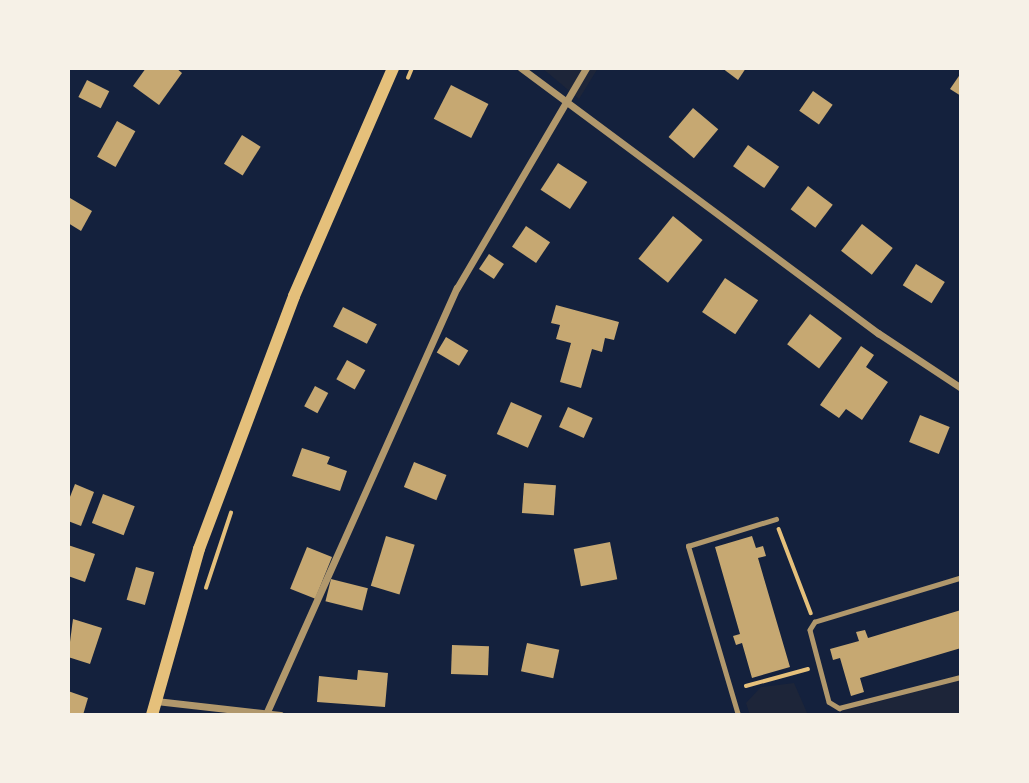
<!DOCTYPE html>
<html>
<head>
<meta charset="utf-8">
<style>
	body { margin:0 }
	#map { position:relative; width:1029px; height:783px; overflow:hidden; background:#14213d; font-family:Rubik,sans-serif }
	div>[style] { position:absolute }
	.green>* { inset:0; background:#1d2539 }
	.building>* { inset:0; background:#c6a872; transform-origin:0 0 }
	.path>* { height:3.5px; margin:-1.75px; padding:0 1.75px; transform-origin:1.75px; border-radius:1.75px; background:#e5c07b }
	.service>* { height:4.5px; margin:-2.25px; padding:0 2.25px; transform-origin:2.25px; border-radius:2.25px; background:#b1986c }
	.minor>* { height:7px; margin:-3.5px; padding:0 3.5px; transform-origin:3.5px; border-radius:3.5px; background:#b1986c }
	.secondary>* { height:12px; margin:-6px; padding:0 6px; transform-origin:6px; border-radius:6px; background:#e5c07b }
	span { translate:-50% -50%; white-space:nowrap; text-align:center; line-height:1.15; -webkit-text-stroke:7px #f6f1e7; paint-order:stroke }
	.frame { position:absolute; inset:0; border:70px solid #f6f1e7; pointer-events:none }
</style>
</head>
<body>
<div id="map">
	<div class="green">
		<i style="clip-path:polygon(542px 68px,598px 68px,579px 99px)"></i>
		<i style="clip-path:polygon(961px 680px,961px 715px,841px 715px,842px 711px)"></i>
		<i style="clip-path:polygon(794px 683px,808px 715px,750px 715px,746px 703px,761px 687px)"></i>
	</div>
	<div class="building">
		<i style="clip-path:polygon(146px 68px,176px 68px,182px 73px,159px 105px,133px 86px)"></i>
		<i style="clip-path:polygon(722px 68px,746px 68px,738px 80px)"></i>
		<i style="clip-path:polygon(961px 73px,961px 96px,950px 89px)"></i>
		<i style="left:87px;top:80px;width:25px;height:19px;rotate:27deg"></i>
		<i style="left:451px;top:85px;width:42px;height:38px;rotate:27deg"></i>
		<i style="left:813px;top:91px;width:24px;height:24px;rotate:35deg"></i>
		<i style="left:693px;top:108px;width:33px;height:38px;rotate:40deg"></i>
		<i style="left:117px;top:121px;width:21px;height:41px;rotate:29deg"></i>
		<i style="left:242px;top:135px;width:22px;height:34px;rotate:32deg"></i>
		<i style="left:748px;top:145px;width:38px;height:26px;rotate:35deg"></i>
		<i style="left:558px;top:163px;width:35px;height:32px;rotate:33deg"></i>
		<i style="left:808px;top:186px;width:31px;height:29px;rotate:37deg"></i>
		<i style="clip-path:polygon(70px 198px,92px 211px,81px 231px,68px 223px)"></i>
		<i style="left:673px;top:216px;width:38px;height:55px;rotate:39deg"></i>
		<i style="left:862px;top:224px;width:39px;height:34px;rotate:38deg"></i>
		<i style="left:526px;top:226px;width:29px;height:25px;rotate:34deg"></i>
		<i style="left:489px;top:254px;width:18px;height:18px;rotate:34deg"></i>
		<i style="left:916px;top:264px;width:34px;height:25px;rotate:32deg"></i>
		<i style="left:725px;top:278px;width:40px;height:41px;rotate:34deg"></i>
		<i style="clip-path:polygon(556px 305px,619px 322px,614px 340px,605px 338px,602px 352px,592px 349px,581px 388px,560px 382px,571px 343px,556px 339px,560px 325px,551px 323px)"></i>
		<i style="left:343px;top:307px;width:38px;height:22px;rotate:27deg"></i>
		<i style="left:810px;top:314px;width:40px;height:38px;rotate:37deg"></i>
		<i style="left:446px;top:337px;width:26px;height:18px;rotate:31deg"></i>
		<i style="clip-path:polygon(861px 346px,874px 355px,866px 367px,888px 382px,862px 420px,846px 409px,839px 418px,820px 405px)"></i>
		<i style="left:347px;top:360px;width:21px;height:22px;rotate:29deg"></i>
		<i style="left:315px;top:386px;width:15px;height:23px;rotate:28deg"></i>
		<i style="left:511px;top:402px;width:34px;height:35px;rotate:24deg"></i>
		<i style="left:568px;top:407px;width:27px;height:22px;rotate:24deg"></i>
		<i style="left:920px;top:415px;width:32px;height:29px;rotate:22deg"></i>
		<i style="clip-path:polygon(302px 448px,330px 457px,327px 464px,347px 471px,340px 491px,292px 476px)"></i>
		<i style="left:414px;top:462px;width:35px;height:27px;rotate:22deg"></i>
		<i style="left:524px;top:483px;width:32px;height:30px;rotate:4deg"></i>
		<i style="clip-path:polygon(75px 484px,94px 492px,81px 526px,68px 521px,68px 502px)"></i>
		<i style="left:103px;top:494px;width:34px;height:31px;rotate:21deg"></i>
		<i style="left:386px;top:536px;width:30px;height:52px;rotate:17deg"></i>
		<i style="clip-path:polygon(752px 536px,756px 548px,763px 546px,766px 556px,758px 558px,790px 667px,752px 678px,742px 643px,736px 645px,733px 636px,740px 634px,715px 547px)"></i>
		<i style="left:610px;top:542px;width:38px;height:37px;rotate:79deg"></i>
		<i style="clip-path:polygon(68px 545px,95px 554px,85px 582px,68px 576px)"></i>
		<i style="left:307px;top:547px;width:27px;height:45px;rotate:22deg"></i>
		<i style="left:136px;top:567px;width:19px;height:34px;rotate:16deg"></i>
		<i style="left:331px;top:579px;width:38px;height:23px;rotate:14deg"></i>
		<i style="clip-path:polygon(961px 610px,961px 648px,860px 678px,864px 692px,851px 696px,840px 658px,833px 660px,830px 649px,859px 641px,856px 632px,865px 630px,868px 638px)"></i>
		<i style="clip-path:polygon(73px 619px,102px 628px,90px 664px,68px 657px)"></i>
		<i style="left:527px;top:643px;width:33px;height:29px;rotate:12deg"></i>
		<i style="left:452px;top:645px;width:37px;height:29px;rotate:2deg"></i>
		<i style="clip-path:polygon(358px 670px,388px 673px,385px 707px,317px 702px,319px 676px,357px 680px)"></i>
		<i style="clip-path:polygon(68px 691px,88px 698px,83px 715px,68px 715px)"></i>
	</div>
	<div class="path">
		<i style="left:408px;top:78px;width:11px;rotate:-68deg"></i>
		<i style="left:779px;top:529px;width:90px;rotate:69.1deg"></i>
		<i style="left:206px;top:588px;width:79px;rotate:-71.6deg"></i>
		<i style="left:746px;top:686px;width:64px;rotate:-15.3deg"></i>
	</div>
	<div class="service">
		<i style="left:961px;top:578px;width:152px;rotate:163.2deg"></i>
		<i style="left:815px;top:622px;width:9px;rotate:122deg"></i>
		<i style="left:810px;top:630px;width:74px;rotate:75.2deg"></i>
		<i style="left:829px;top:702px;width:12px;rotate:31deg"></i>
		<i style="left:839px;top:708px;width:126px;rotate:-14.3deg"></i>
		<i style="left:738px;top:715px;width:176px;rotate:-106.5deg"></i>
		<i style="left:688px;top:546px;width:92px;rotate:-17.1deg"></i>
	</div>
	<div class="minor">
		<i style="left:521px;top:68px;width:445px;rotate:36.6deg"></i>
		<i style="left:878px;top:333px;width:100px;rotate:33.5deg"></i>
		<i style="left:156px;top:701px;width:125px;rotate:6.4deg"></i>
		<i style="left:266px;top:714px;width:467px;rotate:-65.9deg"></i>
		<i style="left:457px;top:288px;width:255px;rotate:-59.6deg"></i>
	</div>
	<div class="secondary">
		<i style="left:152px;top:715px;width:173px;rotate:-74.2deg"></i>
		<i style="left:199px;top:549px;width:270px;rotate:-69.4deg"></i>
		<i style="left:294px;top:296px;width:249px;rotate:-66.5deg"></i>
	</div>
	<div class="frame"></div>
</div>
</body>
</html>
